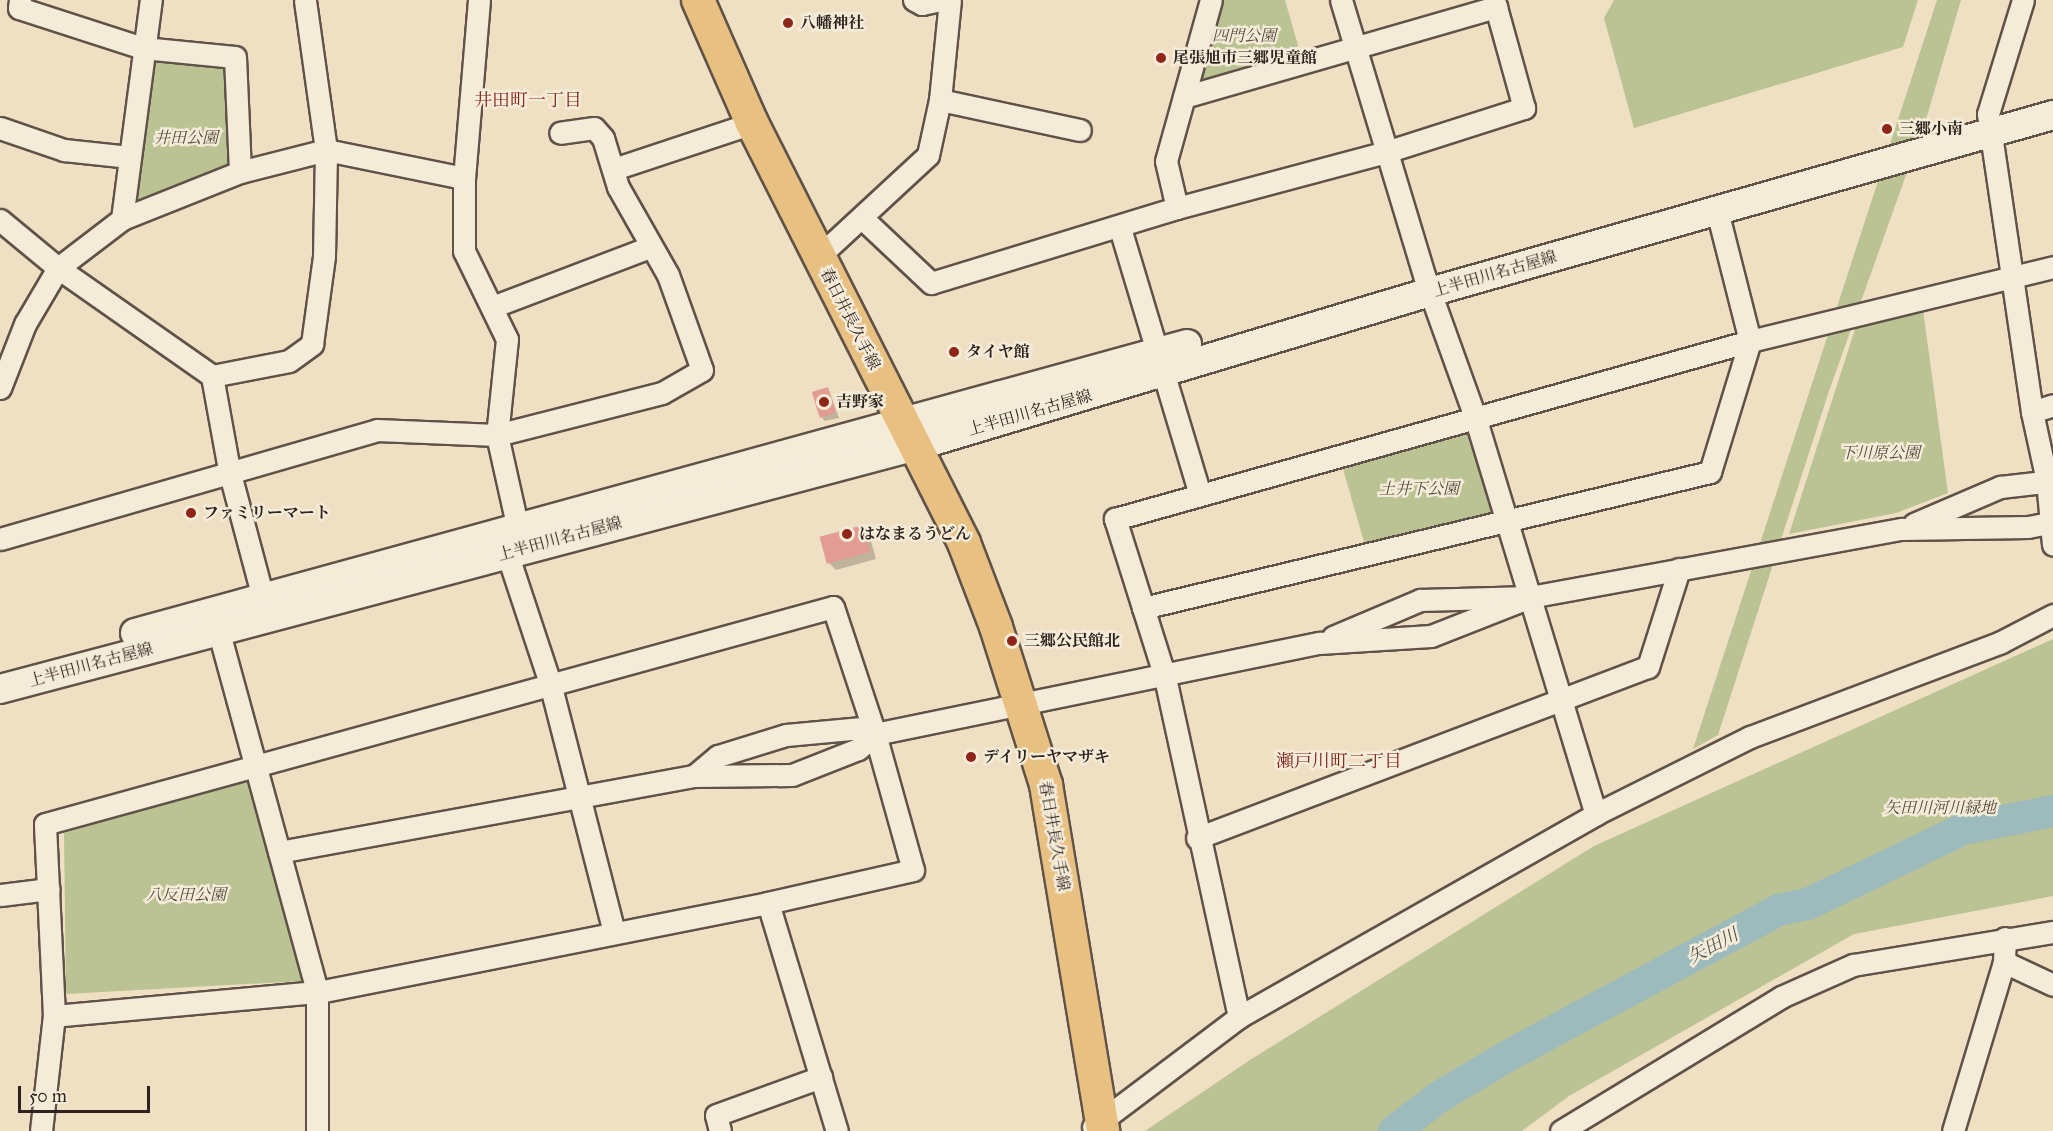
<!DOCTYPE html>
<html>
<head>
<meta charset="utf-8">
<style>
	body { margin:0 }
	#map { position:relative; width:2053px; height:1131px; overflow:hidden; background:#efe0c4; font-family:"IM FELL Great Primer","Noto Serif JP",serif }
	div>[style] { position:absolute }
	.green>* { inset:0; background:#bbc293; transform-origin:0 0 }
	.shadow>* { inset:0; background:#0003 }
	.river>* { height:32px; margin:-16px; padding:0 16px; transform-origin:16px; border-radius:16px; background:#9dbbbd }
	.building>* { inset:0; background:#e29c93; transform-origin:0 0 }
	.roads { filter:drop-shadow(2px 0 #605248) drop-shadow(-2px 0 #605248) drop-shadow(0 2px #605248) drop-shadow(0 -2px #605248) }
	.street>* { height:21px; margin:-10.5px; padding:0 10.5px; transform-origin:10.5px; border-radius:10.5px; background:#f5ebd9 }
	.secondary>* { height:28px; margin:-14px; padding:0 14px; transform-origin:14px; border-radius:14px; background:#f5ebd9 }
	.primary>* { height:32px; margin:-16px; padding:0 16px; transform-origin:16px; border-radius:16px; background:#e8c082 }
	.dots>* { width:16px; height:16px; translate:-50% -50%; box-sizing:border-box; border:3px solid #f5ebd9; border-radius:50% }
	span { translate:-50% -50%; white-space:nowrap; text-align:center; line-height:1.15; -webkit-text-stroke:5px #f5ebd9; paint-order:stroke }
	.poi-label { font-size:16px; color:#30231f; font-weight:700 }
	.left { translate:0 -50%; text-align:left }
	.park-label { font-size:16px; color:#534b3c; font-style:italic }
	.street-label { font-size:16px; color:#30231f }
	.neighbourhood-label { font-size:18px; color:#7a1f14 }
	.water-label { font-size:18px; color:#51514e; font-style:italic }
	.scale { position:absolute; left:18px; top:1086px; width:132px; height:27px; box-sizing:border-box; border:3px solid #30231f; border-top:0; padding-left:8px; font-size:18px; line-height:21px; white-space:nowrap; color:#30231f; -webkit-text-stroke:4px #f5ebd9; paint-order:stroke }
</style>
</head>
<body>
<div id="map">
	<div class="green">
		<i style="clip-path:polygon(1216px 0,1285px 0,1301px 56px,1193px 87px)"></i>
		<i style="clip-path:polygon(1614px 0,1918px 0,1903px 47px,1634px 128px,1604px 18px)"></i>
		<i style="clip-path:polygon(1937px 0,1961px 0,1927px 116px,1828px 394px,1718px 735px,1693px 749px)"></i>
		<i style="clip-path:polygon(150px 55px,228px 63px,232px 168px,142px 204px,132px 193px)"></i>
		<i style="clip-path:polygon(1923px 310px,1948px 493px,1896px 513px,1789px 534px,1856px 326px)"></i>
		<i style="left:1471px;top:429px;width:92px;height:134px;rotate:74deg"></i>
		<i style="clip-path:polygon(2053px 639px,2053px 896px,1854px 934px,1569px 1096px,1522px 1131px,1145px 1131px,1250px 1060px,1594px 846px)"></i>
		<i style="clip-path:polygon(252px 776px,303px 981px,66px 994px,64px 833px)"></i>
	</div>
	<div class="shadow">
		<i style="clip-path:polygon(828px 388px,839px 418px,825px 421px,821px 417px)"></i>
		<i style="clip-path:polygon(862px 527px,869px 534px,876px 559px,836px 570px,829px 563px)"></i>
	</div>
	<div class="river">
		<i style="left:1394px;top:1131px;width:56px;rotate:-37.1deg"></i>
		<i style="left:1439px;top:1097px;width:86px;rotate:-30.7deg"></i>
		<i style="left:1513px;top:1053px;width:302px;rotate:-28.3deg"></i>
		<i style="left:1779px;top:910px;width:30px;rotate:-12deg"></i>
		<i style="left:1808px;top:904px;width:172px;rotate:-25.8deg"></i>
		<i style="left:1963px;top:829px;width:92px;rotate:-11.3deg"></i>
	</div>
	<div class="building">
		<i style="left:828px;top:387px;width:27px;height:17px;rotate:73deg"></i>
		<i style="left:863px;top:525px;width:28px;height:45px;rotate:75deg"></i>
	</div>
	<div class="roads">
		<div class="street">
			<i style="left:20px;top:0;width:8px;rotate:97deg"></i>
			<i style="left:19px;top:8px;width:130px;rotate:17.9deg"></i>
			<i style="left:143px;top:48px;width:92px;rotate:5.6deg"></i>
			<i style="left:235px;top:57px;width:115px;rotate:87.5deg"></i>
			<i style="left:479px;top:0;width:179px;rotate:94.8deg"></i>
			<i style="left:464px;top:178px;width:73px;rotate:90deg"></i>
			<i style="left:464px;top:251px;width:98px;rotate:64deg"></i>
			<i style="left:507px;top:339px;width:97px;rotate:95.9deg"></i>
			<i style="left:497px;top:435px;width:96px;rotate:77.4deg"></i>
			<i style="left:914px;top:0;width:9px;rotate:27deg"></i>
			<i style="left:922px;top:4px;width:19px;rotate:-12deg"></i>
			<i style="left:1341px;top:0;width:290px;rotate:73.2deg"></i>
			<i style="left:1425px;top:278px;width:151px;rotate:70.2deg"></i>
			<i style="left:1476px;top:420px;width:412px;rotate:73.1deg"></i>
			<i style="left:2023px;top:0;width:119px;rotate:107.1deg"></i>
			<i style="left:1988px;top:114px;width:301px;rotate:81.6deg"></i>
			<i style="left:2032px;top:412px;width:71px;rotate:77.7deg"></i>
			<i style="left:2047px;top:481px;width:64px;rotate:84.6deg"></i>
			<i style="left:1184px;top:97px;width:325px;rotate:-16.1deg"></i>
			<i style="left:940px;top:100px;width:143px;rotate:12.1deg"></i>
			<i style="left:0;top:128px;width:68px;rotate:19deg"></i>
			<i style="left:64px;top:150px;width:66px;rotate:6.1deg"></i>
			<i style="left:614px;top:169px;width:145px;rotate:-18.4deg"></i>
			<i style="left:1177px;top:208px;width:48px;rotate:-103.2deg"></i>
			<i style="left:1166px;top:161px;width:167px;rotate:-74.4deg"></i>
			<i style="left:862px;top:218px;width:95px;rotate:43.3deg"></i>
			<i style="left:931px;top:283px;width:257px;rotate:-17deg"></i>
			<i style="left:1177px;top:208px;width:220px;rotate:-15deg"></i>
			<i style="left:1389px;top:151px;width:142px;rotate:-17.7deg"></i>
			<i style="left:1524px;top:108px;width:112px;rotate:-105.5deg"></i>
			<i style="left:122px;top:219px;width:221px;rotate:-82.5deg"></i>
			<i style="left:0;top:220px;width:75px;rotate:39.6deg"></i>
			<i style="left:58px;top:268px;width:188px;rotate:35deg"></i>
			<i style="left:212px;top:376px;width:96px;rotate:79.7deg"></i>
			<i style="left:229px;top:470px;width:132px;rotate:75.1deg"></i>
			<i style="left:1120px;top:228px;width:278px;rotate:73.3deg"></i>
			<i style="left:818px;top:257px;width:150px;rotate:-42.8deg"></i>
			<i style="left:928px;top:155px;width:56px;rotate:-77.7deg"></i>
			<i style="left:940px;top:100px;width:100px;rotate:-84.3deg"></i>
			<i style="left:492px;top:307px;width:169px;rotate:-20.8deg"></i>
			<i style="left:212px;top:376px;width:78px;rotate:-11deg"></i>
			<i style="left:289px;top:361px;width:29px;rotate:-36deg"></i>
			<i style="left:312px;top:344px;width:89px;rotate:-82.2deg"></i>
			<i style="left:324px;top:256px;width:106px;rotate:-88.9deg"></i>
			<i style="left:326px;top:150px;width:151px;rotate:-98deg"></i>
			<i style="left:0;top:388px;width:69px;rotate:-68.7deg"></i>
			<i style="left:25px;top:324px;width:65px;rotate:-59.5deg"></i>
			<i style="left:58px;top:268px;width:81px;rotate:-37.4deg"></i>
			<i style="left:122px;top:219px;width:127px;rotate:-21.7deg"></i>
			<i style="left:240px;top:172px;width:89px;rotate:-14.3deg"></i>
			<i style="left:326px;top:150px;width:141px;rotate:11.5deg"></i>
			<i style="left:2032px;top:412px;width:22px;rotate:-18deg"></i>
			<i style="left:1914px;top:524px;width:94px;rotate:-23.3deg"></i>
			<i style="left:2000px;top:487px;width:53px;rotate:-6.5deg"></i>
			<i style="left:0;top:539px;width:392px;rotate:-16.1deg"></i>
			<i style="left:377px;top:430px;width:120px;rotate:2.4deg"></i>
			<i style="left:497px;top:435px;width:170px;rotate:-14.3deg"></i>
			<i style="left:662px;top:393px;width:46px;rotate:-29.9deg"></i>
			<i style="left:702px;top:370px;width:101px;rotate:-109.7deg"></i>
			<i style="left:668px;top:275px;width:101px;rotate:-119.6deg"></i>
			<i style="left:618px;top:187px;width:51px;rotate:-107deg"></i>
			<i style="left:603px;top:138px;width:13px;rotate:-132deg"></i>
			<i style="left:594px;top:128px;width:34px;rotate:172deg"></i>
			<i style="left:507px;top:553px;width:137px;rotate:71.7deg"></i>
			<i style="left:550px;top:683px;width:257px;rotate:75.6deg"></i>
			<i style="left:1143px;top:608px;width:583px;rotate:-13.49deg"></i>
			<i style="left:1710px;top:472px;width:137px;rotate:-73deg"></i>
			<i style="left:1750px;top:341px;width:134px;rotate:-104.2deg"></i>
			<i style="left:215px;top:618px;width:388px;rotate:74.7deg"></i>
			<i style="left:317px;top:992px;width:139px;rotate:90deg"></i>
			<i style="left:1333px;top:637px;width:95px;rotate:-23deg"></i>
			<i style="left:1420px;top:600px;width:110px;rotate:-1.6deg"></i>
			<i style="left:1530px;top:597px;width:378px;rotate:-10.4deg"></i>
			<i style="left:1902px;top:529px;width:126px;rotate:-0.9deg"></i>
			<i style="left:2028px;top:527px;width:25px;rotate:-11deg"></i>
			<i style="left:694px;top:776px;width:31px;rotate:-40deg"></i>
			<i style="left:718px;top:756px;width:71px;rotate:-17.2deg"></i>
			<i style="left:786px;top:735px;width:76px;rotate:-5.3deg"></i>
			<i style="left:862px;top:728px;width:14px;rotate:25deg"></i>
			<i style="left:1197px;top:838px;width:482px;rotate:-20.8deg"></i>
			<i style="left:1648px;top:667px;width:103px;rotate:-72.4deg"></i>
			<i style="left:279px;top:852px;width:422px;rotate:-10.4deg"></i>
			<i style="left:694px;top:776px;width:98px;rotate:-0.6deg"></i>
			<i style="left:792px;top:775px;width:71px;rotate:-21.5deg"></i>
			<i style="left:858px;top:749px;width:23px;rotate:-41deg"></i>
			<i style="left:875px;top:734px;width:453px;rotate:-11.6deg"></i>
			<i style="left:1319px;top:643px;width:112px;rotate:-3.6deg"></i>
			<i style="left:1431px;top:636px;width:106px;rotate:-21.5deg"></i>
			<i style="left:0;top:895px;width:49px;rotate:-7deg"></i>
			<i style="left:768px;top:903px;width:238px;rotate:73.2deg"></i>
			<i style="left:2004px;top:962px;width:54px;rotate:25.1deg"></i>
			<i style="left:1239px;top:1017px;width:351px;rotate:-102.3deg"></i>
			<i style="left:1164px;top:674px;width:163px;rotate:-107.5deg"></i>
			<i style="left:1115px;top:519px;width:659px;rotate:-15.66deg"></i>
			<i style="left:1750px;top:341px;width:312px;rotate:-13.7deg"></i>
			<i style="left:1093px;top:1127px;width:183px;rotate:-37deg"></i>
			<i style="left:1239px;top:1017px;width:411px;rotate:-29.6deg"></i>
			<i style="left:1596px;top:814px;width:172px;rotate:-26.6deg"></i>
			<i style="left:1750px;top:737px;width:268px;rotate:-20.7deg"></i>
			<i style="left:2001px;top:642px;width:59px;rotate:-27.4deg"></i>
			<i style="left:41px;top:1131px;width:116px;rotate:-83.6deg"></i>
			<i style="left:54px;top:1016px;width:192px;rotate:-92.7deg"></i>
			<i style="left:45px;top:824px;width:817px;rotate:-15.4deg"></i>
			<i style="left:833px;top:607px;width:134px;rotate:71.7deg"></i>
			<i style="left:875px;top:734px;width:141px;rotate:74.4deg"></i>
			<i style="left:913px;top:870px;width:149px;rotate:167.2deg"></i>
			<i style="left:768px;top:903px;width:460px;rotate:168.8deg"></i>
			<i style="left:317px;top:992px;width:264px;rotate:174.8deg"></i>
			<i style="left:720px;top:1131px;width:16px;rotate:-104deg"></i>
			<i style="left:716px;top:1115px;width:112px;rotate:-19.9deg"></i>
			<i style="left:1561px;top:1131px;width:258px;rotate:-31.3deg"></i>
			<i style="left:1781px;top:997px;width:79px;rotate:-24deg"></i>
			<i style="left:1853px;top:965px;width:203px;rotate:-9.4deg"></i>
			<i style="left:1953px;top:1131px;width:177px;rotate:-73.2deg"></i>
			<i style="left:2004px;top:962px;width:24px;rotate:-88deg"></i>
		</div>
		<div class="secondary">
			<i style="left:135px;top:633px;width:1091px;rotate:-15.36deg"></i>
			<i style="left:0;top:689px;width:945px;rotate:-14.85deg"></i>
			<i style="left:913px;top:447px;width:540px;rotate:-16.69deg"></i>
			<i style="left:1430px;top:292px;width:648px;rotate:-15.86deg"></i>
		</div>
		<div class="primary">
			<i style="left:698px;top:0;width:134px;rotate:66.3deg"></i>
			<i style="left:752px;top:123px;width:470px;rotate:63.2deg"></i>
			<i style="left:964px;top:543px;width:90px;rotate:69.1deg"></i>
			<i style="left:996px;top:627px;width:166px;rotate:72.4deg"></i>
			<i style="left:1046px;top:785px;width:351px;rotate:80.6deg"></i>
		</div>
	</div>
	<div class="dots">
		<i style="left:788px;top:23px;background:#8f2418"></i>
		<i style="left:1161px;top:58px;background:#8f2418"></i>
		<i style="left:1887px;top:129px;background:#8f2418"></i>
		<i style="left:954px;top:352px;background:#8f2418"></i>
		<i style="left:824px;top:402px;background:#8f2418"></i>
		<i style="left:191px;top:513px;background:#8f2418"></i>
		<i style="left:847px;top:534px;background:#8f2418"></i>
		<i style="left:1012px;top:641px;background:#8f2418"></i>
		<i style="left:971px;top:757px;background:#8f2418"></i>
	</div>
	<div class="poi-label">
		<span class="left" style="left:800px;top:23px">八幡神社</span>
		<span class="left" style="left:1173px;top:58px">尾張旭市三郷児童館</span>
		<span class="left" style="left:1899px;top:129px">三郷小南</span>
		<span class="left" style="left:966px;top:352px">タイヤ館</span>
		<span class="left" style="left:836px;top:402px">吉野家</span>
		<span class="left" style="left:203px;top:513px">ファミリーマート</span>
		<span class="left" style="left:859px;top:534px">はなまるうどん</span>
		<span class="left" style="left:1024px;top:641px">三郷公民館北</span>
		<span class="left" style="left:983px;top:757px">デイリーヤマザキ</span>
	</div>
	<div class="park-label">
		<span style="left:1244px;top:36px">四門公園</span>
		<span style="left:186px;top:138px">井田公園</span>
		<span style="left:1880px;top:453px">下川原公園</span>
		<span style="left:1419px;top:489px">土井下公園</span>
		<span style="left:1940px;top:808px">矢田川河川緑地</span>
		<span style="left:186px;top:895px">八反田公園</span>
	</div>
	<div class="street-label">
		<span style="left:1495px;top:274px;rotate:-16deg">上半田川名古屋線</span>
		<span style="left:850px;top:319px;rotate:63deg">春日井長久手線</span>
		<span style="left:1030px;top:413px;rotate:-16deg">上半田川名古屋線</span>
		<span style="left:560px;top:539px;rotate:-15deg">上半田川名古屋線</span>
		<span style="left:91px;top:665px;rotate:-15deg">上半田川名古屋線</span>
		<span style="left:1054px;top:836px;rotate:80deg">春日井長久手線</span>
	</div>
	<div class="neighbourhood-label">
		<span style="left:528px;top:100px">井田町一丁目</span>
		<span style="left:1339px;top:761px">瀬戸川町二丁目</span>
	</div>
	<div class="water-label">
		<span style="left:1713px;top:946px;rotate:-28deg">矢田川</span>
	</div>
	<div class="scale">50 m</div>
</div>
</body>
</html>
